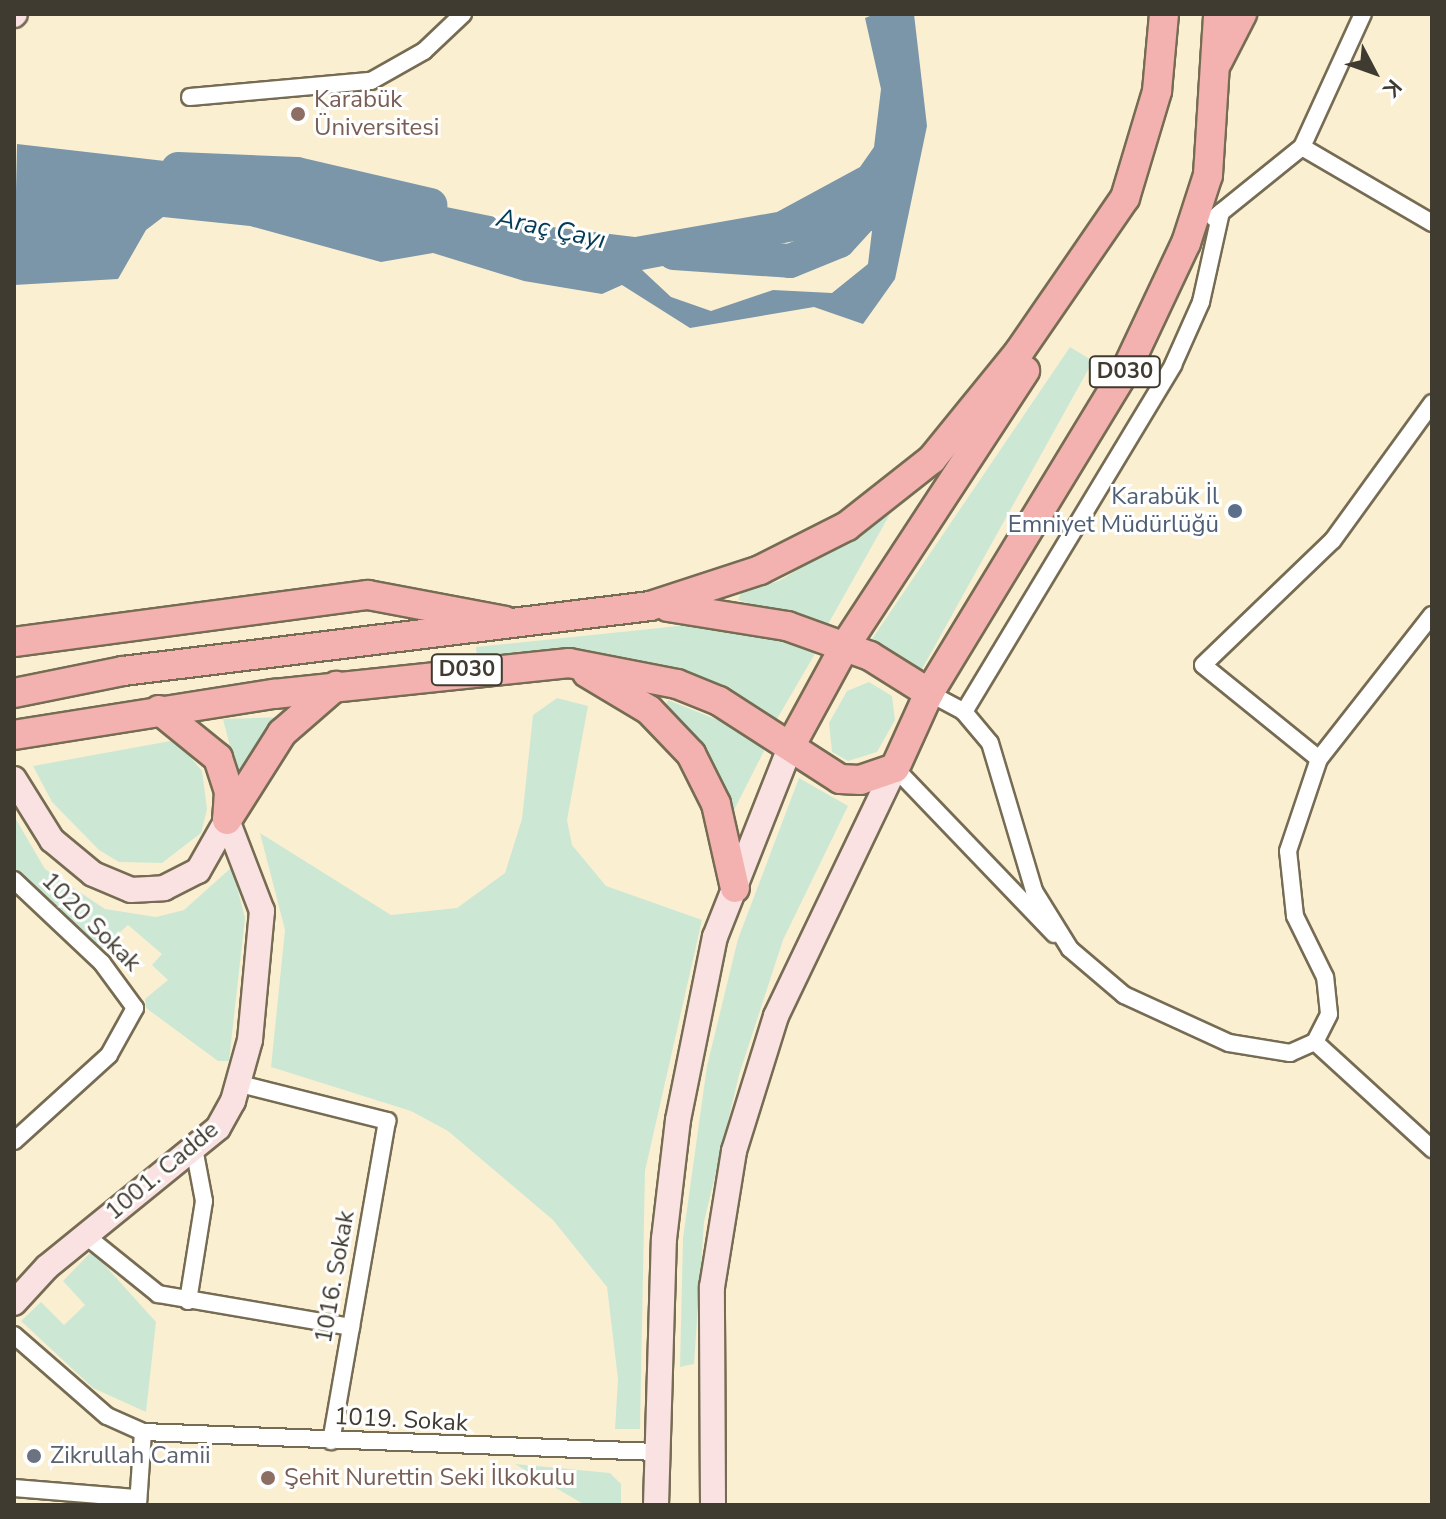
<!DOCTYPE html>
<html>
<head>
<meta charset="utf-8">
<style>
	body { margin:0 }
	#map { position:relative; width:1446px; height:1519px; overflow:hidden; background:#fbefd2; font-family:"Nunito Sans",sans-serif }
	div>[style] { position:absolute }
	.green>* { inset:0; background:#cce8d5 }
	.water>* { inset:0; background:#7a96a8 }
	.river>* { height:34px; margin:-17px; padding:0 17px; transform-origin:17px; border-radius:17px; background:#7a96a8 }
	.roads { filter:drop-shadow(2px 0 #766c53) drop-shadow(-2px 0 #766c53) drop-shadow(0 2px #766c53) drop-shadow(0 -2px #766c53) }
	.minor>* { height:16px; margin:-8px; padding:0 8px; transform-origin:8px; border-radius:8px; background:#fff }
	.secondary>* { height:24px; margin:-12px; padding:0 12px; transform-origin:12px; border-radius:12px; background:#fae2e2 }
	.trunk>* { height:28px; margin:-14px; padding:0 14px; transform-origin:14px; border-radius:14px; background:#f3b2b0 }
	.dots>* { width:22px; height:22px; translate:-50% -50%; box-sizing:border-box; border:4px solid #fff; border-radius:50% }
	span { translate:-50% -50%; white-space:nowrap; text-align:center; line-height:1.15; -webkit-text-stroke:6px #fff; paint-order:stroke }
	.shield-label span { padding:2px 6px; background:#fff; border:2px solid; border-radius:6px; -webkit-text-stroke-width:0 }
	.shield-label { font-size:22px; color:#403b30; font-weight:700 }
	.education-label { font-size:24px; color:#785e54 }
	.left { translate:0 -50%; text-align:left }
	.service-label { font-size:24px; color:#4e5e75 }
	.right { translate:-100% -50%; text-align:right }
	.street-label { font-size:24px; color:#403b30 }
	.worship-label { font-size:24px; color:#5b616d }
	.water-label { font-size:26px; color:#013b56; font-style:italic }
	.frame { position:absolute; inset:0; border:16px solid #403b30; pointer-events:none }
	.north { position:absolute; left:1334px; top:32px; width:80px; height:80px; -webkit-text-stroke:6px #fff; paint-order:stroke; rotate:131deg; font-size:22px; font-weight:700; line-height:32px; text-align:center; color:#403b30 }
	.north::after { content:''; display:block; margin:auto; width:28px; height:36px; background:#403b30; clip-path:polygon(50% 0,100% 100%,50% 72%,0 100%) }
</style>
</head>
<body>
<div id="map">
	<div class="green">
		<i style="clip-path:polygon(1070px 347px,1093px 361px,922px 669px,872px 639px)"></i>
		<i style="clip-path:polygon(890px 514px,827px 626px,738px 600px,742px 591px,779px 581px)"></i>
		<i style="clip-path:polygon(688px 625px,762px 634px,816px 652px,777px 719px,743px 700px,554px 656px,477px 659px,476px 647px)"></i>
		<i style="clip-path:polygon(869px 682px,892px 696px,895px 720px,877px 752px,848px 761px,832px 752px,829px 723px,847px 691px)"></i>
		<i style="clip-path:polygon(557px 698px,588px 706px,567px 820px,572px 845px,606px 886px,702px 920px,645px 1171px,640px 1429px,615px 1429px,618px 1379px,607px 1287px,553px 1220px,448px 1131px,411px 1111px,271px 1067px,285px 930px,260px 833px,391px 915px,457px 908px,505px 873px,522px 819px,533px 715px)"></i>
		<i style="clip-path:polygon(668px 700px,730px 725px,765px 749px,730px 818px,665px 708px)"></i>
		<i style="clip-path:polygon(282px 717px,239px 782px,223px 719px)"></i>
		<i style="clip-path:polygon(176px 740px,202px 771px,207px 809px,201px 833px,162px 863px,119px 862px,99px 850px,52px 802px,33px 766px)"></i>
		<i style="clip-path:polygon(799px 778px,848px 806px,783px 940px,739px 1075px,704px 1222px,694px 1364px,680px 1367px,683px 1238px,707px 1066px,738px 939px)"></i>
		<i style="clip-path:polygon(14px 816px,45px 869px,105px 909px,156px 917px,184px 910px,232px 867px,245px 918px,229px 1061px,218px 1061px,146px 1008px,145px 999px,168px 980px,152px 965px,162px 954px,128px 925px,102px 948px,14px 868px)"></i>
		<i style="clip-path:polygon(92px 1251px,156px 1322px,146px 1412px,93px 1388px,21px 1321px,41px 1302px,64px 1325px,85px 1305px,63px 1281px)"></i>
		<i style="clip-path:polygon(515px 1464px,610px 1473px,621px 1484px,621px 1505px,585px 1505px)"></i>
	</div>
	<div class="water">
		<i style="clip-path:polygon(evenodd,875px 14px,914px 14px,927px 126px,895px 279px,863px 324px,814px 307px,690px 328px,622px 285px,602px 294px,524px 281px,433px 253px,381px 262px,250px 226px,163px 217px,146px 230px,118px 279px,14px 285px,17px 144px,294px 176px,535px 225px,635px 237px,777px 212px,860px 167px,874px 147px,881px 89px,865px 18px,875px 14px,863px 228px,872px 231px,868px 264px,832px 293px,773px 290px,711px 311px,671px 297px,642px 270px,863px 228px)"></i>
	</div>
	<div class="river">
		<i style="left:178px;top:169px;width:119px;rotate:2.4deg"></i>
		<i style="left:297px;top:174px;width:137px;rotate:13.1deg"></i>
		<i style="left:674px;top:253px;width:116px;rotate:3.9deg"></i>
		<i style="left:790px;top:261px;width:53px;rotate:-22.2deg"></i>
		<i style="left:839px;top:241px;width:64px;rotate:-47.5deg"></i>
	</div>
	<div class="roads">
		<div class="minor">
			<i style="left:190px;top:97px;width:182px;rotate:-5.1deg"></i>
			<i style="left:371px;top:81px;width:61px;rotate:-29.5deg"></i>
			<i style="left:424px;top:51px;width:54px;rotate:-43.5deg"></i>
			<i style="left:1302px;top:147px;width:151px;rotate:30.3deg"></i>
			<i style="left:1214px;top:218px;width:113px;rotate:-38.9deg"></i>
			<i style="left:1302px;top:147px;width:146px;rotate:-65.4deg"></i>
			<i style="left:929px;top:693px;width:40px;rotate:28deg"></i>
			<i style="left:964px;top:712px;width:40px;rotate:50deg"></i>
			<i style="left:990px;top:743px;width:154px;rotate:73.4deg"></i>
			<i style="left:1034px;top:891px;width:68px;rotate:58.2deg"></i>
			<i style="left:1070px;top:949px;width:71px;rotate:40.4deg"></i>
			<i style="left:1124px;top:995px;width:115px;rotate:24.6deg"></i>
			<i style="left:1229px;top:1043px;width:62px;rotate:9.3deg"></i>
			<i style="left:1290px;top:1053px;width:27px;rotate:-24deg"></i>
			<i style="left:1315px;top:1042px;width:31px;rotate:-63deg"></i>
			<i style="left:1329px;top:1014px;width:37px;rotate:-96deg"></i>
			<i style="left:1325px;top:977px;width:68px;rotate:-116.2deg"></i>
			<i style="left:1295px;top:916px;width:65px;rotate:-96.1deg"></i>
			<i style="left:1288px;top:851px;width:97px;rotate:-71.4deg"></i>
			<i style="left:1319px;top:759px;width:183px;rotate:-51.9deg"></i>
			<i style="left:964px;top:712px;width:405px;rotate:-58.9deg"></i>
			<i style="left:1173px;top:365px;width:69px;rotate:-66deg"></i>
			<i style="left:1201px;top:302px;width:92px;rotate:-77.5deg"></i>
			<i style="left:1319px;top:759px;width:149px;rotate:-141deg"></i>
			<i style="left:1203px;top:665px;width:180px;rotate:-43.9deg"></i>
			<i style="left:1333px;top:540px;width:169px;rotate:-54.1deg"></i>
			<i style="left:895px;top:768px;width:230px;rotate:46.2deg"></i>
			<i style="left:14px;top:880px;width:121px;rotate:43.3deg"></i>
			<i style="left:102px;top:963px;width:56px;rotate:53.7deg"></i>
			<i style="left:135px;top:1008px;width:54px;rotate:119deg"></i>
			<i style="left:109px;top:1055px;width:128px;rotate:137.8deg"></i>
			<i style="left:1315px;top:1042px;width:159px;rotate:42.4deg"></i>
			<i style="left:240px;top:1084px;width:152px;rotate:14.1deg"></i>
			<i style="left:387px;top:1121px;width:325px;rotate:99.9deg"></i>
			<i style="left:85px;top:1235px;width:94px;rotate:38.9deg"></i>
			<i style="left:158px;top:1294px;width:196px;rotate:9.7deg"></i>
			<i style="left:188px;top:1301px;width:101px;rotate:-80.9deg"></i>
			<i style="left:204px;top:1201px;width:54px;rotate:-100.7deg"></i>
			<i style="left:14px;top:1335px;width:123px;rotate:41.1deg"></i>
			<i style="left:107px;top:1416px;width:39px;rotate:24deg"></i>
			<i style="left:143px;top:1432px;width:513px;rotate:2.23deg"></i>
			<i style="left:14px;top:1488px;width:122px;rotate:4.7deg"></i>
			<i style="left:138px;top:1505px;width:73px;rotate:-86.1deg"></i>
		</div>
		<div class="secondary">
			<i style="left:14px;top:15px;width:1px;rotate:-45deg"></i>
			<i style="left:14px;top:779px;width:72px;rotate:58.1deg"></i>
			<i style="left:52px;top:840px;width:53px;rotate:39.7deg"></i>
			<i style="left:93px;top:874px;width:41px;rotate:22.8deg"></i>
			<i style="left:131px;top:890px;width:33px;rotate:-3deg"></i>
			<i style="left:164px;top:888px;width:38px;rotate:-27deg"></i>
			<i style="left:198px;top:871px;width:59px;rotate:-60.4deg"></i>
			<i style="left:14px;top:1303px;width:49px;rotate:-47.5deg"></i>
			<i style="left:47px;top:1267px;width:220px;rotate:-39.1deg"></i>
			<i style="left:218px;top:1128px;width:31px;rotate:-61deg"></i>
			<i style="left:233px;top:1101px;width:63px;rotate:-74.4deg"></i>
			<i style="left:250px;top:1040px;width:130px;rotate:-84.7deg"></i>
			<i style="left:262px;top:911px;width:97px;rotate:-111deg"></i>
			<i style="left:656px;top:1505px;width:266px;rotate:-88.3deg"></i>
			<i style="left:664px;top:1239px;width:120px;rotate:-83.3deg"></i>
			<i style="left:678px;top:1120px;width:187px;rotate:-78.6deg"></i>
			<i style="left:715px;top:937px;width:206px;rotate:-68.4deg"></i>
			<i style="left:713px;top:1505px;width:218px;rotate:-90.3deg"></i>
			<i style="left:712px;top:1287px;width:138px;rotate:-80.8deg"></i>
			<i style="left:734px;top:1151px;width:141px;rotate:-72.7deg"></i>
			<i style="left:776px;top:1016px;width:275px;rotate:-64.4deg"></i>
		</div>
		<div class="trunk">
			<i style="left:1218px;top:61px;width:53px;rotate:-62.9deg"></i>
			<i style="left:668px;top:607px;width:121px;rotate:9.1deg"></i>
			<i style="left:787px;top:626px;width:88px;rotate:19.9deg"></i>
			<i style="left:870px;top:656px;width:70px;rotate:32.1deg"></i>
			<i style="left:14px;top:642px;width:357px;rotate:-7.6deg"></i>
			<i style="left:368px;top:595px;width:139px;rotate:10.7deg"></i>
			<i style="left:587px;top:673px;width:72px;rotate:30.8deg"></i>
			<i style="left:649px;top:710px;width:61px;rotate:46.3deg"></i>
			<i style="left:691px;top:754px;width:56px;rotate:63.4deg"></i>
			<i style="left:716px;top:804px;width:86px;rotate:77.3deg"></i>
			<i style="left:14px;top:693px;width:111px;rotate:-11.4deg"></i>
			<i style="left:123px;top:671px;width:531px;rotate:-7.03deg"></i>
			<i style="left:650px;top:606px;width:116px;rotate:-18.1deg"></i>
			<i style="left:760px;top:570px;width:97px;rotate:-26.8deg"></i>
			<i style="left:847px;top:526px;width:108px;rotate:-38.2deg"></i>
			<i style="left:932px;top:459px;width:138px;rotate:-50.9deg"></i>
			<i style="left:1019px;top:352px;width:187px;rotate:-55.5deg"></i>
			<i style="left:1125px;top:198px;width:112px;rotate:-73.3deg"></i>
			<i style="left:1157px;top:91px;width:77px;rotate:-84.8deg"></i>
			<i style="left:159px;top:710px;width:76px;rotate:39.1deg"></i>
			<i style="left:218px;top:758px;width:36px;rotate:72deg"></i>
			<i style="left:229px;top:792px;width:27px;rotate:94deg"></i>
			<i style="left:14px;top:735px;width:263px;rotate:-9deg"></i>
			<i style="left:274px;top:694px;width:297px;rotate:-6deg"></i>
			<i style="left:569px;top:663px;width:110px;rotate:11deg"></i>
			<i style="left:677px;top:684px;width:45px;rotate:22deg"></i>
			<i style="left:719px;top:701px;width:144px;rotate:32.8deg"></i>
			<i style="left:840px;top:779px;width:20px;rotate:3deg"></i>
			<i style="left:860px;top:780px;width:37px;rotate:-19deg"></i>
			<i style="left:895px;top:768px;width:82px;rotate:-65.6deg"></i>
			<i style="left:929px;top:693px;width:383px;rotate:-58.7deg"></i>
			<i style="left:1128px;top:366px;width:136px;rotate:-64.8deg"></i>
			<i style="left:1186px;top:243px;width:71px;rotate:-72.1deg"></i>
			<i style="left:1208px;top:175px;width:161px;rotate:-86.4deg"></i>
			<i style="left:791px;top:745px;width:113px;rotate:-61.4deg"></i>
			<i style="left:845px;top:646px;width:329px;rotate:-56.8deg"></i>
			<i style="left:227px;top:820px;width:103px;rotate:-57.7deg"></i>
			<i style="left:282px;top:733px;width:72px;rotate:-41deg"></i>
		</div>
	</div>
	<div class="dots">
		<i style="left:298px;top:114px;background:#8d6e63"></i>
		<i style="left:1235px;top:511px;background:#5c6f8a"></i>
		<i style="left:34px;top:1456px;background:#6b7280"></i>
		<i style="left:268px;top:1478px;background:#8d6e63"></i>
	</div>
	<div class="shield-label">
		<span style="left:1125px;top:372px">D030</span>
		<span style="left:467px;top:670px">D030</span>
	</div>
	<div class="education-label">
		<span class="left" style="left:314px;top:114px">Karabük<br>Üniversitesi</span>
		<span class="left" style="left:284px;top:1478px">Şehit Nurettin Seki İlkokulu</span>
	</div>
	<div class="service-label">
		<span class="right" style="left:1219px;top:511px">Karabük İl<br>Emniyet Müdürlüğü</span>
	</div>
	<div class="street-label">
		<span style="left:91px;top:922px;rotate:45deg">1020 Sokak</span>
		<span style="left:162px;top:1171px;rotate:-40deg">1001. Cadde</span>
		<span style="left:335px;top:1277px;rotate:-80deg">1016. Sokak</span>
		<span style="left:401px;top:1420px;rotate:3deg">1019. Sokak</span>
	</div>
	<div class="worship-label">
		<span class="left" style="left:50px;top:1456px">Zikrullah Camii</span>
	</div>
	<div class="water-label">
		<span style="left:551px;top:229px;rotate:12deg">Araç Çayı</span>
	</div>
	<div class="frame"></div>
	<div class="north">K</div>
</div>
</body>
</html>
